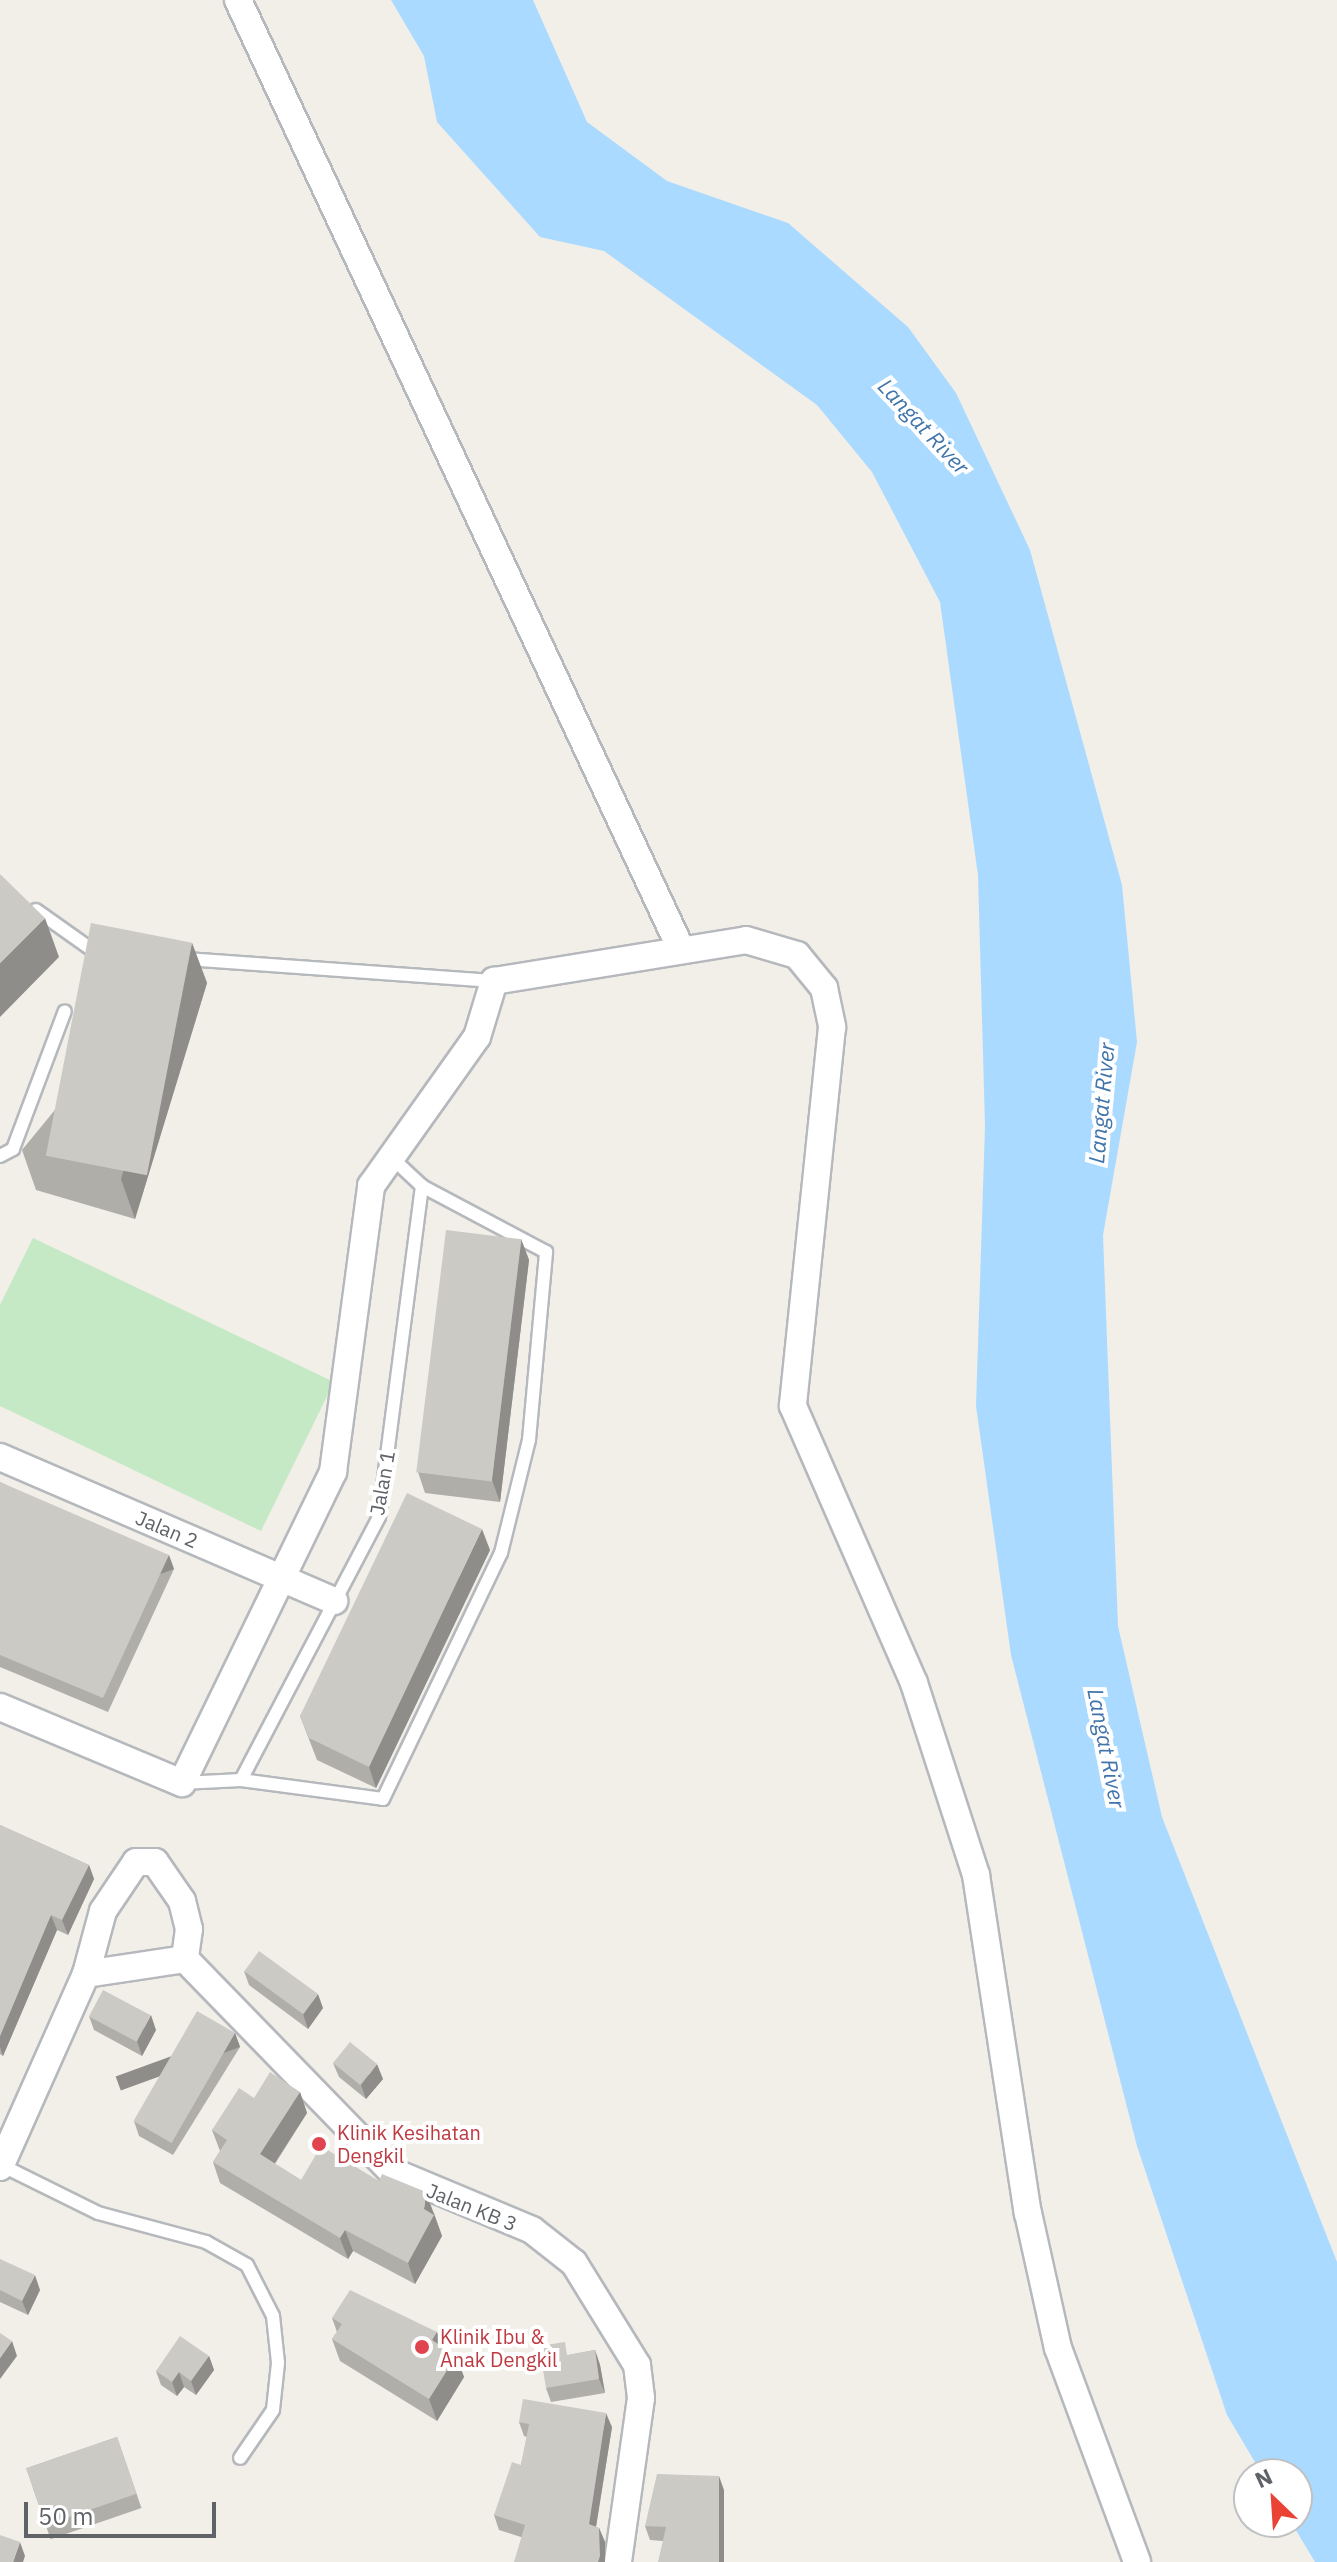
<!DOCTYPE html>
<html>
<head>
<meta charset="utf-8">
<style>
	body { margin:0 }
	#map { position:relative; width:1337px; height:2562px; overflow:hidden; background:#f1efe8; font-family:"IBM Plex Sans",sans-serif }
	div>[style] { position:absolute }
	.green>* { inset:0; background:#c5e8c5 }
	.water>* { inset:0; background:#aadaff }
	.roads { filter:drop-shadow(2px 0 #b5b8bc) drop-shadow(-2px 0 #b5b8bc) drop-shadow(0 2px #b5b8bc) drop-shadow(0 -2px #b5b8bc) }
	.lane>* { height:12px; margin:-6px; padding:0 6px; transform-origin:6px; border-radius:6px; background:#fff }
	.street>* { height:26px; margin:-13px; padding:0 13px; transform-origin:13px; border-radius:13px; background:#fff }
	.wall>* { inset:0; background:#afaea9; transform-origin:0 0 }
	.shaded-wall>* { inset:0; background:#8f8d8a; transform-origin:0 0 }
	.building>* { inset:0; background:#cccac5; transform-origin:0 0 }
	.dots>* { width:22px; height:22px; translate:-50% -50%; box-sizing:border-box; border:4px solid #fff; border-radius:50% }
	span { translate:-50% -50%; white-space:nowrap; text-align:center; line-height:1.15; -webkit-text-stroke:8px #fff; paint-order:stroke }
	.street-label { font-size:20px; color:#5f6368 }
	.health-label { font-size:20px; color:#be3a42 }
	.left { translate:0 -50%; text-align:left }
	.water-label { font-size:22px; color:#4174aa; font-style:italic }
	.north { position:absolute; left:1233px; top:2458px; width:80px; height:80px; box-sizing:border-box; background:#fff; border:2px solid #bfc1c3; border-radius:50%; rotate:335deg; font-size:22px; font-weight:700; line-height:32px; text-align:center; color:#5f6368 }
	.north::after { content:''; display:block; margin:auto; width:28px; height:36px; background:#ea4335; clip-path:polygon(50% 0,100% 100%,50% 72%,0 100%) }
	.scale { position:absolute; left:24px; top:2502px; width:192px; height:36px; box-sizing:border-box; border:4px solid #5f6368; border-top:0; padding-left:10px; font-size:24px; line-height:28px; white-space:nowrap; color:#5f6368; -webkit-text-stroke:6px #fff; paint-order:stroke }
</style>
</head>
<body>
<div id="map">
	<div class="green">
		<i style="clip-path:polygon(33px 1238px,334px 1382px,261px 1531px,0 1406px,0 1305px)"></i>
	</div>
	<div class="water">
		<i style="clip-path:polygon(391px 0,533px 0,587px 122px,667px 181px,788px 223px,908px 327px,956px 393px,1030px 550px,1122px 885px,1137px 1042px,1103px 1235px,1118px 1626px,1162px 1817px,1337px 2262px,1337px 2562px,1315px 2562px,1291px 2522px,1297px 2522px,1297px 2474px,1262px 2474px,1227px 2415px,1137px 2146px,1011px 1655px,976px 1406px,985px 1126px,978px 875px,940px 602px,872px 472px,817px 405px,604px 251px,540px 237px,437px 122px,424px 56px)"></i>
	</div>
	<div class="roads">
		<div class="lane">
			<i style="left:36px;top:910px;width:72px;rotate:35.4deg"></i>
			<i style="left:185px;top:959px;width:310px;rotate:4.1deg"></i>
			<i style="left:0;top:1156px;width:15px;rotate:-28deg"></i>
			<i style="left:13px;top:1149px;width:147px;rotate:-69.4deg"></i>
			<i style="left:241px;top:1780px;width:143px;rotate:7.6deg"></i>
			<i style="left:383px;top:1799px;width:273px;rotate:-64.4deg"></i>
			<i style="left:501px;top:1553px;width:116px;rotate:-76.1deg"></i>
			<i style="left:529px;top:1440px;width:189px;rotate:-84.8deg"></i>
			<i style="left:546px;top:1252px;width:140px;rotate:-152deg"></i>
			<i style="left:182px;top:1783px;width:59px;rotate:-2.9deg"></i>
			<i style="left:241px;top:1780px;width:297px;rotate:-62.3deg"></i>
			<i style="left:379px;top:1517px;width:334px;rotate:-82.6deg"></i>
			<i style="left:422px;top:1186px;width:42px;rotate:-136.9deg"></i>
			<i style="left:1px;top:2165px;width:108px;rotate:26.3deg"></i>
			<i style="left:98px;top:2213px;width:112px;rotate:15deg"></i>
			<i style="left:206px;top:2242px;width:47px;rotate:29.3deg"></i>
			<i style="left:247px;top:2265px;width:57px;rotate:63deg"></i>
			<i style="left:273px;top:2316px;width:47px;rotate:83.9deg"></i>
			<i style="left:278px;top:2363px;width:47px;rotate:96.1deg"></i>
			<i style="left:273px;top:2410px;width:58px;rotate:124.5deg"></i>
		</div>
		<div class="street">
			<i style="left:238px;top:0;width:1045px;rotate:64.98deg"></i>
			<i style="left:0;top:1457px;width:364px;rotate:23.3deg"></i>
			<i style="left:0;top:1707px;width:197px;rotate:22.7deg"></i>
			<i style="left:182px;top:1783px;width:346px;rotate:-64.1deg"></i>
			<i style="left:333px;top:1472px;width:289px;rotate:-82.4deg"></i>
			<i style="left:371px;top:1186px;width:183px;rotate:-54.6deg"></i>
			<i style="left:477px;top:1037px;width:59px;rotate:-73.1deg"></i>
			<i style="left:494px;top:981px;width:255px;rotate:-9.2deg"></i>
			<i style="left:746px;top:940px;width:53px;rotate:16.4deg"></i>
			<i style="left:797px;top:955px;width:43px;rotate:50.7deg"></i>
			<i style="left:824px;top:988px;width:40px;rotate:78deg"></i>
			<i style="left:832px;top:1027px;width:381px;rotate:95.9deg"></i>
			<i style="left:793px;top:1406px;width:302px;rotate:66.4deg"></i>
			<i style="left:914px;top:1683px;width:202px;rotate:72.1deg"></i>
			<i style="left:976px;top:1875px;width:342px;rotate:81.3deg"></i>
			<i style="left:1028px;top:2213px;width:138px;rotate:77.5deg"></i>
			<i style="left:1058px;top:2348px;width:228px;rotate:69.7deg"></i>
			<i style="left:86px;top:1974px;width:100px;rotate:-8.6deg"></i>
			<i style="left:185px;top:1959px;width:296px;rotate:45.8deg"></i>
			<i style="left:391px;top:2171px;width:153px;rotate:22.7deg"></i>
			<i style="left:532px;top:2230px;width:53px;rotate:38.2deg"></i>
			<i style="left:574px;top:2263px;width:120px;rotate:58.3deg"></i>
			<i style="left:637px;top:2365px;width:33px;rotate:83deg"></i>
			<i style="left:641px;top:2398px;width:166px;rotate:98deg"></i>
			<i style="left:0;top:2167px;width:211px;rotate:-66deg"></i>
			<i style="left:86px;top:1974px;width:65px;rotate:-74.9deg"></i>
			<i style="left:103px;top:1911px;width:59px;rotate:-56deg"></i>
			<i style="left:136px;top:1862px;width:19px"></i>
			<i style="left:155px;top:1862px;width:47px;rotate:55.3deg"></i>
			<i style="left:182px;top:1901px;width:29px;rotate:76deg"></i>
			<i style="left:189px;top:1929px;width:30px;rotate:98deg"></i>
		</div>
	</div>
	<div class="wall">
		<i style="clip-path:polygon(192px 943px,207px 983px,135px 1219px,36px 1190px,22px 1150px)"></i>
		<i style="clip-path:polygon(521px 1239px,529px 1260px,500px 1502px,425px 1493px,418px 1472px)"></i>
		<i style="clip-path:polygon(0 1482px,174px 1569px,108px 1712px,0 1667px)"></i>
		<i style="clip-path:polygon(490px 1550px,376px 1788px,317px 1760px,300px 1716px)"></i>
		<i style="clip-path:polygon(0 1825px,89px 1865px,94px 1879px,68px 1935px,57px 1930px,3px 2056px,0 2054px)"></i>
		<i style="clip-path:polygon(244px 1971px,323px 2008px,308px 2029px,249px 1985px)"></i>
		<i style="clip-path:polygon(89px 2016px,156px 2030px,142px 2056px,94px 2030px)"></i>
		<i style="clip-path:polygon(235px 2033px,240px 2047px,173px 2155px,139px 2136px,134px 2121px)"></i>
		<i style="clip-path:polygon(333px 2063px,383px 2079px,366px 2099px,339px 2077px)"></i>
		<i style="clip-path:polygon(300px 2092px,307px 2113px,275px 2164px,301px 2180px,379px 2181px,434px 2213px,442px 2236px,415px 2284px,353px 2251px,348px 2259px,220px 2183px,213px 2162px,220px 2151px,212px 2130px,254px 2098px)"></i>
		<i style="clip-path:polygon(0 2259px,40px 2290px,28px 2315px,0 2302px)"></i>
		<i style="clip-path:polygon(332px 2318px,437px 2332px,442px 2347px,456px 2356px,464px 2377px,437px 2421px,340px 2361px,332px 2339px,337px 2332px)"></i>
		<i style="clip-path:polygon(595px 2350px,600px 2365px,605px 2393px,551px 2402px,546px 2388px,569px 2355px)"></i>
		<i style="clip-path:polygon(209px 2356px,214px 2370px,196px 2395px,184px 2387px,177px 2396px,161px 2385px,156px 2371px)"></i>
		<i style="clip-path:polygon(519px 2422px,612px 2427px,596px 2527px,599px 2528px,605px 2542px,521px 2537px,499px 2530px,494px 2515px,521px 2465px,527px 2437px,524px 2436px)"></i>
		<i style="left:117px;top:2437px;width:75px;height:96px;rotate:71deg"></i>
		<i style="clip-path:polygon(724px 2490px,663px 2541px,650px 2540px,645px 2526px)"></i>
	</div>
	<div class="shaded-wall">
		<i style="clip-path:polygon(45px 918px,59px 957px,0 1017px,0 963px)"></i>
		<i style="clip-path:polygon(192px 943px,207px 983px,135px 1219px,121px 1179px)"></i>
		<i style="clip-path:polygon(521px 1239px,529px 1260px,500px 1502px,492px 1480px)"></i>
		<i style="clip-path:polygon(482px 1529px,490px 1550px,376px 1788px,369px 1767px)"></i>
		<i style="left:169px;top:1555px;width:15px;height:157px;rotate:70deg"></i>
		<i style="clip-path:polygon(89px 1865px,94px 1879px,68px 1935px,62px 1920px)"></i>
		<i style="clip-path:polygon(51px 1915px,57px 1930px,3px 2056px,0 2047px,0 2036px)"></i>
		<i style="clip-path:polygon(318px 1994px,323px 2008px,308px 2029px,303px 2014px)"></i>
		<i style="clip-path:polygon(151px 2015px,156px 2030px,142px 2056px,137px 2041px)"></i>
		<i style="left:235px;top:2033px;width:15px;height:127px;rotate:70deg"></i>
		<i style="clip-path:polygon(377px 2064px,383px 2079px,366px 2099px,361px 2085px)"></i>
		<i style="clip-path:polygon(300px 2092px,307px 2113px,267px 2175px,260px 2154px)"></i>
		<i style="clip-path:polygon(426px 2192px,442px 2236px,415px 2284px,408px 2263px,424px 2209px)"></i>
		<i style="clip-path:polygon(345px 2230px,353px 2251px,348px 2259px,340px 2238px)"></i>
		<i style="clip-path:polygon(35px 2275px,40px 2290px,28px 2315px,22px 2301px)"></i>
		<i style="clip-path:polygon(437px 2332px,445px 2353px,432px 2340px)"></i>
		<i style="clip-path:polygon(12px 2341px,17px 2356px,0 2379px,0 2358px)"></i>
		<i style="clip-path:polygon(595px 2350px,600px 2365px,605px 2393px,599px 2379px)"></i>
		<i style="clip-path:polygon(209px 2356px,214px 2370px,196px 2395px,191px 2381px)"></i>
		<i style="clip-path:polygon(456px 2356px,464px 2377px,437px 2421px,429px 2399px)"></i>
		<i style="clip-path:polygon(179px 2372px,184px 2387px,177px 2396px,172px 2382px)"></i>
		<i style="clip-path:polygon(606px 2413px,612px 2427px,594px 2539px,589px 2524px)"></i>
		<i style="clip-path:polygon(719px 2476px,724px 2490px,724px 2562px,719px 2562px)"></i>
		<i style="clip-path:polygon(599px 2528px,605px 2542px,605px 2562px,598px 2562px)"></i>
		<i style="clip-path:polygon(20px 2542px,25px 2556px,23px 2562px,13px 2562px)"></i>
	</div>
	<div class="building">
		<i style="clip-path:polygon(0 874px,45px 918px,0 963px)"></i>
		<i style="left:91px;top:923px;width:103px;height:237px;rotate:11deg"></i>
		<i style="left:446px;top:1230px;width:76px;height:244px;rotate:7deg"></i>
		<i style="clip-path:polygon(0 1482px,169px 1555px,103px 1698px,0 1655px)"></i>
		<i style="clip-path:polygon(407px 1493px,482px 1529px,369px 1767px,309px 1738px,300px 1716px)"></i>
		<i style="clip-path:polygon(0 1825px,89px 1865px,62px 1920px,51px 1915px,0 2036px)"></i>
		<i style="left:259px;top:1951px;width:73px;height:25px;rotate:36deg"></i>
		<i style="left:103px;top:1990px;width:54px;height:30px;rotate:28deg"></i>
		<i style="left:197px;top:2011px;width:44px;height:127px;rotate:30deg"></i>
		<i style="left:350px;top:2042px;width:35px;height:27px;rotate:39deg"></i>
		<i style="clip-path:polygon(270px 2072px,300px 2092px,260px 2154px,301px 2180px,321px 2146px,379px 2181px,382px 2174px,426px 2192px,424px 2209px,434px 2215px,408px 2263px,345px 2230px,340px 2238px,213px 2162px,227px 2140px,212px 2130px,239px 2088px,254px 2098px)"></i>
		<i style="clip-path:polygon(0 2259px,35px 2275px,22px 2301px,0 2290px)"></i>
		<i style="clip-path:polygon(350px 2290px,437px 2332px,432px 2340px,456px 2356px,429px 2399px,332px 2339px,342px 2324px,332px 2318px)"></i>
		<i style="clip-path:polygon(0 2333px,12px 2341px,0 2358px)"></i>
		<i style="clip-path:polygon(180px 2336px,209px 2356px,191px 2381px,179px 2372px,172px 2382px,156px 2371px)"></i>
		<i style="clip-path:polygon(565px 2342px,567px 2355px,595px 2350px,599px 2379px,546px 2388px,539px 2346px)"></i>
		<i style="clip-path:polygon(523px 2399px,606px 2413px,589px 2524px,599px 2528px,600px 2556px,598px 2562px,514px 2562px,525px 2525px,494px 2515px,512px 2462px,521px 2465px,529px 2424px,519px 2422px)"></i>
		<i style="left:117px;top:2437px;width:60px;height:96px;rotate:71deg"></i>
		<i style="clip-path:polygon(657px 2474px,719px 2476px,719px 2562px,658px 2562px,666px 2527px,645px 2526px)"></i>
		<i style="clip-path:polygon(0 2535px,20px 2542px,13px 2562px,0 2562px)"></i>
	</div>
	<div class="dots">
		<i style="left:319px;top:2144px;background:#e0444e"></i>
		<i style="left:422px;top:2347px;background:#e0444e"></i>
	</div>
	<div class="street-label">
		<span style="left:382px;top:1483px;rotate:-80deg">Jalan 1</span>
		<span style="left:167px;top:1529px;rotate:23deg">Jalan 2</span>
		<span style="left:472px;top:2207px;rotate:22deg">Jalan KB 3</span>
	</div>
	<div class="health-label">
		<span class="left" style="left:337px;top:2144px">Klinik Kesihatan<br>Dengkil</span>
		<span class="left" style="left:440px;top:2348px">Klinik Ibu &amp;<br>Anak Dengkil</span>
	</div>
	<div class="water-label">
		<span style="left:924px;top:426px;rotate:47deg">Langat River</span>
		<span style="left:1101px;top:1103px;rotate:-85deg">Langat River</span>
		<span style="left:1107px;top:1748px;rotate:79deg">Langat River</span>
	</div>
	<div class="north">N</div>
	<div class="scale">50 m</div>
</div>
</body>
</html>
